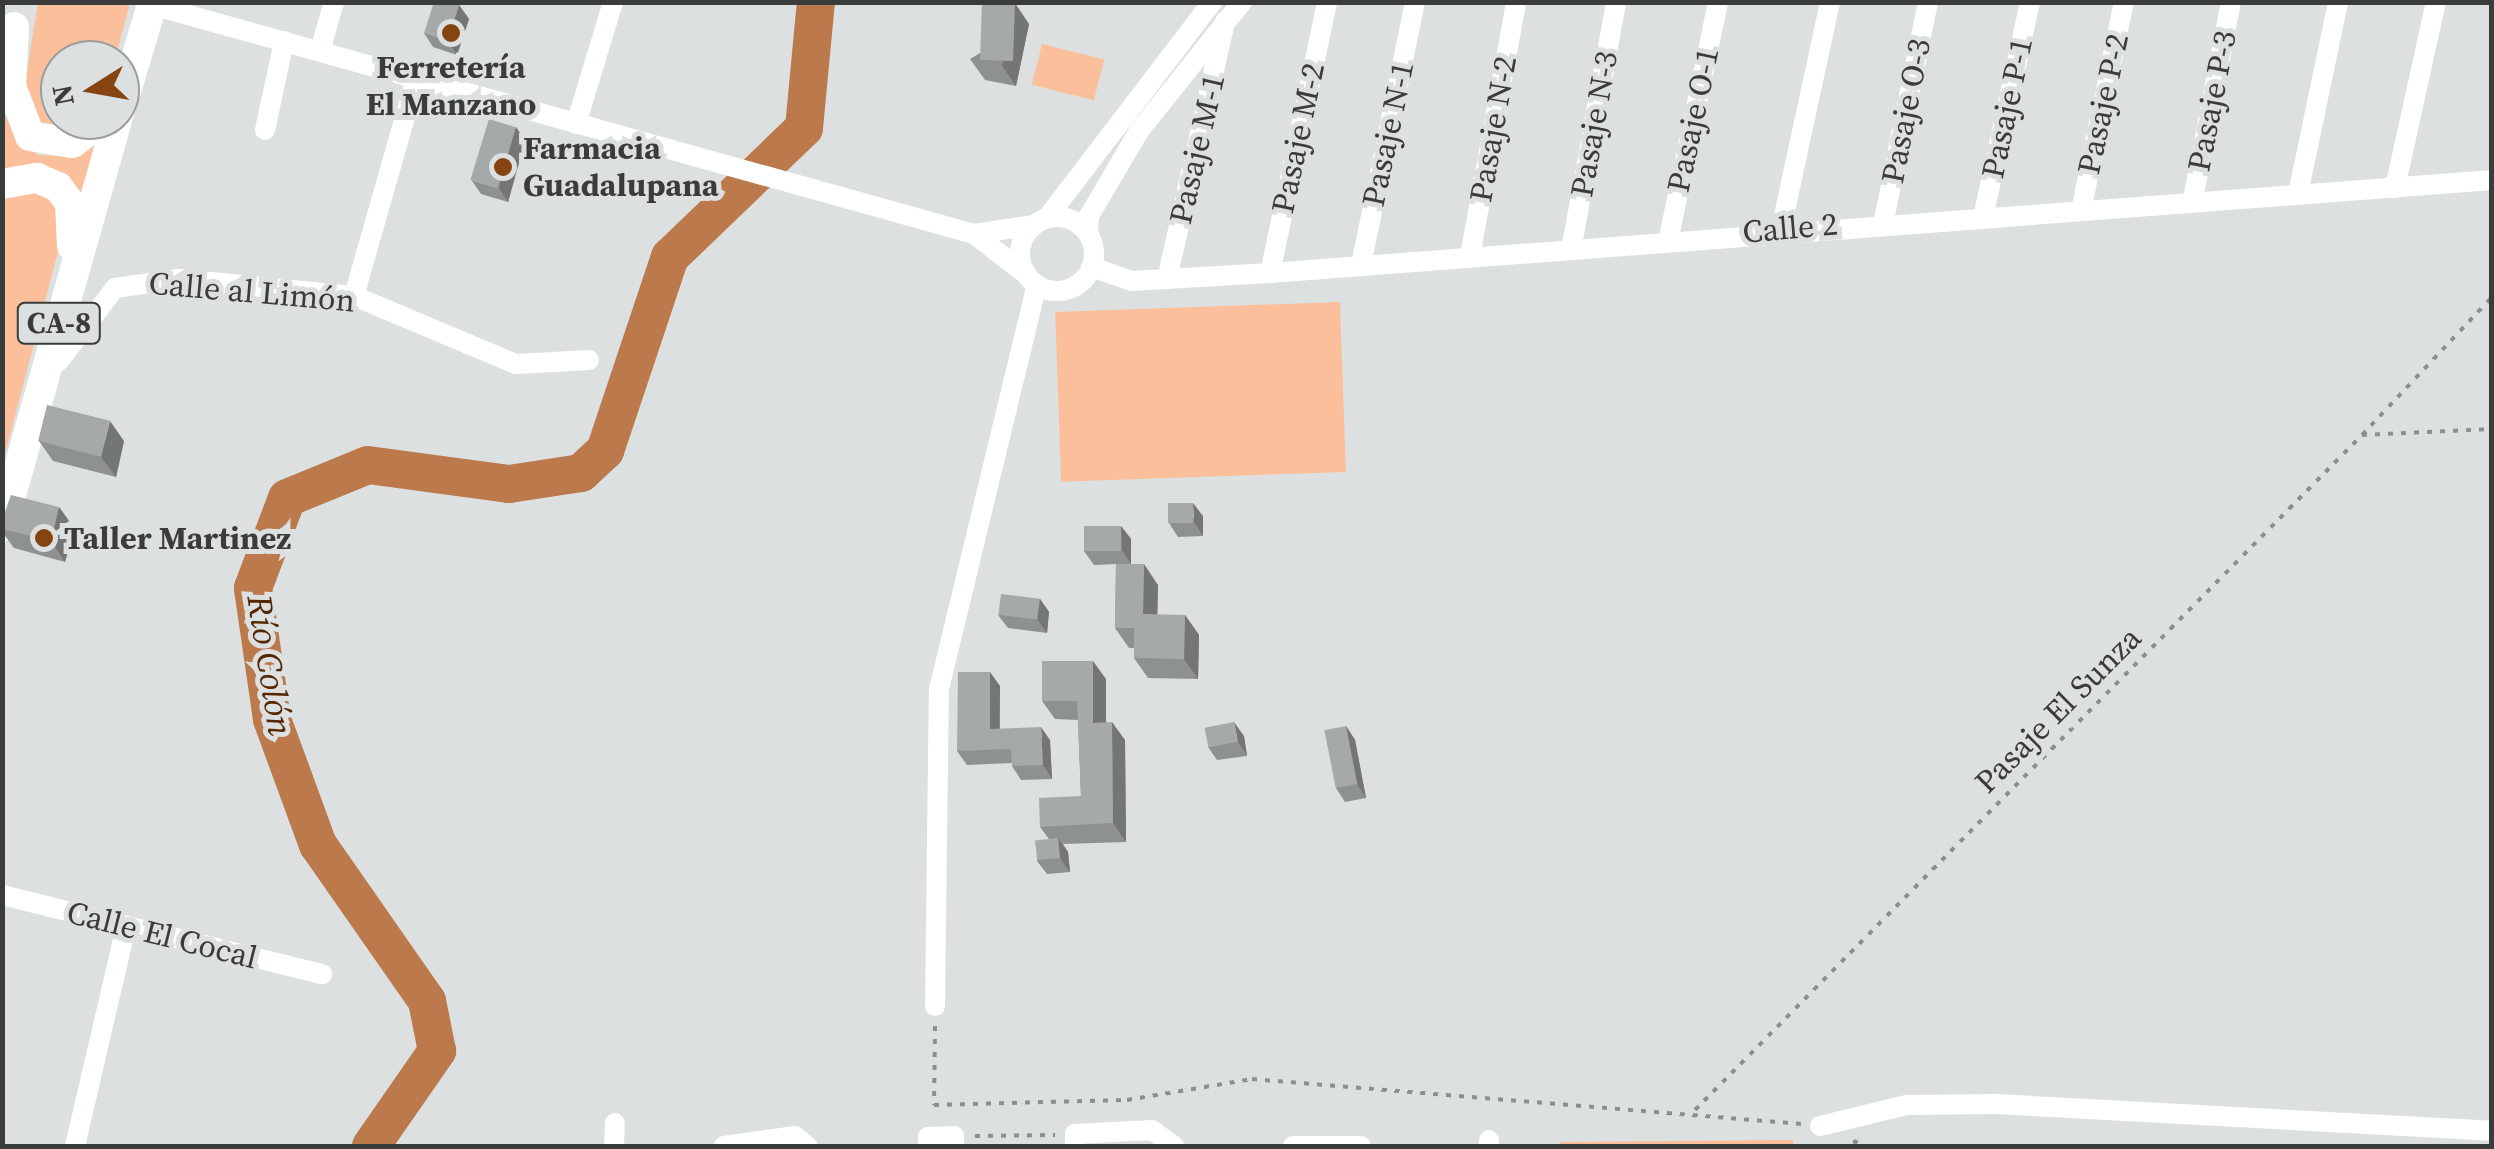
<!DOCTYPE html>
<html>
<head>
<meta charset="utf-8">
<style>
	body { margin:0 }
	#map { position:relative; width:2494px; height:1149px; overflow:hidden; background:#dce0e0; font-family:"Source Serif 4",serif }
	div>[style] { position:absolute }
	.green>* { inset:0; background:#fbc09b; transform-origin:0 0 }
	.river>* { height:38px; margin:-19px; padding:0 19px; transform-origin:19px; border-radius:19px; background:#bc794b }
	.path>* { height:4px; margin-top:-2px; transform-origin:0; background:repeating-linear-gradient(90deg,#8c8f8f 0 5px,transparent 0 13px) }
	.minor>* { height:20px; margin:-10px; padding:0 10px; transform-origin:10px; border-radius:10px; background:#fff }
	.minor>.ring { margin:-10px; padding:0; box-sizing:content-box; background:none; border:20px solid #fff; border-radius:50% }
	.highway>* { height:30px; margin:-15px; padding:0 15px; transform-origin:15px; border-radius:15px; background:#fff }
	.wall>* { inset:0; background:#8e9191 }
	.shaded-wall>* { inset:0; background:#747676 }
	.building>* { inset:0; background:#a5a9a9; transform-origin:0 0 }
	.dots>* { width:28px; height:28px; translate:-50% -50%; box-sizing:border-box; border:5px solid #dce0e0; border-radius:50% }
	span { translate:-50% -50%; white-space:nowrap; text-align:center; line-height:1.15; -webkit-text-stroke:10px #dce0e0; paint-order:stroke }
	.shield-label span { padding:2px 8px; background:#dce0e0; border:2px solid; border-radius:8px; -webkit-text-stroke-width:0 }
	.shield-label { font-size:30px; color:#3a3b3b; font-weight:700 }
	.poi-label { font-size:32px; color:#3a3b3b; font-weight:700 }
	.left { translate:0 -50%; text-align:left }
	.street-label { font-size:32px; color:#3a3b3b }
	.water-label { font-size:35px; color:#552803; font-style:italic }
	.frame { position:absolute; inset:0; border:5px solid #3a3b3b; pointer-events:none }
	.north { position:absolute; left:40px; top:40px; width:100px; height:100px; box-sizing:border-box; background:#dce0e0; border:2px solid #9b9e9e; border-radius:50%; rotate:259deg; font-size:28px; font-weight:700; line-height:40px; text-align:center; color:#3a3b3b }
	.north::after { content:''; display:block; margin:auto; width:35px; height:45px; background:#864510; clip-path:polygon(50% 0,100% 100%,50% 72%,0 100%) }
</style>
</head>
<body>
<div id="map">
	<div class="green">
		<i style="clip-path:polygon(38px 3px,130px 3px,115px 60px,60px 60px,60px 120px,82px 120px,62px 126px,39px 122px,23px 96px)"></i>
		<i style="left:1042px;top:44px;width:64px;height:42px;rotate:14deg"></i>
		<i style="clip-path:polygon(6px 106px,37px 155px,64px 156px,98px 133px,80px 202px,51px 168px,3px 172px)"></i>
		<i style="clip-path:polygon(25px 183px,59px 200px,63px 233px,3px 462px,3px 191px)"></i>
		<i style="left:1340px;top:302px;width:170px;height:285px;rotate:88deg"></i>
		<i style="clip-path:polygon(1793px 1140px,1793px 1146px,1559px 1146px,1560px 1142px)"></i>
	</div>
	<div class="river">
		<i style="left:371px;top:1146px;width:116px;rotate:-55.2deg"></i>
		<i style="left:437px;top:1051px;width:51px;rotate:-101.3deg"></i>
		<i style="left:427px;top:1001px;width:190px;rotate:-124.9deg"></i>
		<i style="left:318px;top:845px;width:134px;rotate:-110.1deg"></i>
		<i style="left:272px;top:719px;width:132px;rotate:-98.3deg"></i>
		<i style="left:253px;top:588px;width:96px;rotate:-69.3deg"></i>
		<i style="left:287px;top:498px;width:87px;rotate:-22.2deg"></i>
		<i style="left:368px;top:465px;width:142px;rotate:7.7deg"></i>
		<i style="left:509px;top:484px;width:73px;rotate:-8.7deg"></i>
		<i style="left:581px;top:473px;width:33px;rotate:-43deg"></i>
		<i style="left:605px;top:451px;width:205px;rotate:-71.5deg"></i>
		<i style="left:670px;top:257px;width:186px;rotate:-43.9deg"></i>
		<i style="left:804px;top:128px;width:127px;rotate:-84.6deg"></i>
	</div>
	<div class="path">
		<i style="left:2362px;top:435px;width:190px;rotate:-46.7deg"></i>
		<i style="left:935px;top:1026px;width:79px;rotate:90.7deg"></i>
		<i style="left:934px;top:1105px;width:193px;rotate:-1.5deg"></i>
		<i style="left:1127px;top:1100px;width:127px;rotate:-9.5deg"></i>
		<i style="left:1252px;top:1079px;width:552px;rotate:4.68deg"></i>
		<i style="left:1695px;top:1110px;width:949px;rotate:-45.34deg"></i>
		<i style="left:2362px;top:435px;width:130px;rotate:-2.6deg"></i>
		<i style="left:975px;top:1136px;width:80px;rotate:-0.7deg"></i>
		<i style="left:1853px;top:1141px;width:15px;rotate:20deg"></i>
	</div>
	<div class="minor">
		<i style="left:152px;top:5px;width:853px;rotate:15.57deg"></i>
		<i style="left:974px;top:234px;width:67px;rotate:37.7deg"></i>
		<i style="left:320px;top:51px;width:51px;rotate:-74.1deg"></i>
		<i style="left:576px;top:124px;width:127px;rotate:-73.1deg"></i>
		<i style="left:265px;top:130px;width:91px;rotate:-77.9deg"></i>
		<i style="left:2395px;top:188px;width:190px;rotate:-77.6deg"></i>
		<i style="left:2298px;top:194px;width:196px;rotate:-78.2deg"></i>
		<i style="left:2193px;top:199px;width:201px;rotate:-79.1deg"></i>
		<i style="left:2082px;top:206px;width:208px;rotate:-78.4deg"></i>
		<i style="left:1984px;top:213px;width:216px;rotate:-77.7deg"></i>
		<i class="ring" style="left:1020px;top:217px;width:54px;height:54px"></i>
		<i style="left:1047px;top:218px;width:272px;rotate:-52.6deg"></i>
		<i style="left:1884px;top:220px;width:222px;rotate:-78.6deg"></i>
		<i style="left:1781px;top:229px;width:232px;rotate:-77.8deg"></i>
		<i style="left:974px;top:234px;width:61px;rotate:-8.5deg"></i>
		<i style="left:1088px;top:234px;width:18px;rotate:-87deg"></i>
		<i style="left:1089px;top:216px;width:99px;rotate:-59.5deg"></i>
		<i style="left:1139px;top:131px;width:165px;rotate:-51.4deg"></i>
		<i style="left:1669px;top:237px;width:240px;rotate:-78.2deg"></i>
		<i style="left:1572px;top:245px;width:247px;rotate:-79.7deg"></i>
		<i style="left:1470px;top:256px;width:258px;rotate:-79.7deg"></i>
		<i style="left:1361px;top:265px;width:268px;rotate:-78.4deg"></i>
		<i style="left:1091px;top:267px;width:43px;rotate:18.9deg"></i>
		<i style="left:1132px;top:281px;width:138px;rotate:-3.3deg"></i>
		<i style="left:1270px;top:273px;width:1226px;rotate:-4.35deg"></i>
		<i style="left:1270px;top:273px;width:277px;rotate:-78.1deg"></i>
		<i style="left:1167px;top:279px;width:264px;rotate:-77.3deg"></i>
		<i style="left:354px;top:296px;width:226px;rotate:-74.1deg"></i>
		<i style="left:59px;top:361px;width:92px;rotate:-52.5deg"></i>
		<i style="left:115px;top:288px;width:65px;rotate:-8deg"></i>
		<i style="left:179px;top:279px;width:176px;rotate:5.5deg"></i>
		<i style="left:354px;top:296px;width:176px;rotate:22.8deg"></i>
		<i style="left:516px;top:364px;width:73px;rotate:-3.1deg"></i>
		<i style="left:2px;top:895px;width:330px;rotate:13.9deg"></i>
		<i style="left:935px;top:1006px;width:317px;rotate:-89.3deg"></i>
		<i style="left:939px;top:689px;width:416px;rotate:-76.4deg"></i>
		<i style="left:1820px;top:1126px;width:89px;rotate:-13.6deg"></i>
		<i style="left:1907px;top:1105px;width:90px;rotate:-0.6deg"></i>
		<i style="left:1997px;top:1104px;width:496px;rotate:3.1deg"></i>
		<i style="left:1489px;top:1140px;width:6px;rotate:90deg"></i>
		<i style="left:75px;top:1146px;width:226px;rotate:-76.9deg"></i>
		<i style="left:614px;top:1146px;width:23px;rotate:-88deg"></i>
		<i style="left:724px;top:1146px;width:72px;rotate:-8deg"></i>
		<i style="left:795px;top:1136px;width:16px;rotate:40deg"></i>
		<i style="left:928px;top:1146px;width:9px;rotate:-90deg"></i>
		<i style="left:928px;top:1137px;width:26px;rotate:-2deg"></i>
		<i style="left:954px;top:1136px;width:10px;rotate:90deg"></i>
		<i style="left:1075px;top:1146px;width:12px;rotate:-90deg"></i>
		<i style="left:1075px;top:1134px;width:77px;rotate:-3deg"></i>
		<i style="left:1152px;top:1130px;width:27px;rotate:36deg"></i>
		<i style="left:1293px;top:1146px;width:68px"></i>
	</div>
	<div class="highway">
		<i style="left:14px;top:27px;width:59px;rotate:92.9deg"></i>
		<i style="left:11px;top:86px;width:53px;rotate:69.2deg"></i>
		<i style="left:30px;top:136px;width:43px;rotate:9.5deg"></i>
		<i style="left:72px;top:143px;width:39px;rotate:-36deg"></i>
		<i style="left:120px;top:111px;width:114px;rotate:-73.2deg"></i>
		<i style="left:2px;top:184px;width:36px;rotate:-10deg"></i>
		<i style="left:37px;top:178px;width:23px;rotate:23deg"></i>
		<i style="left:58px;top:187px;width:20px;rotate:53deg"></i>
		<i style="left:70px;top:203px;width:43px;rotate:87.3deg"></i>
		<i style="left:2px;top:527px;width:423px;rotate:-74.2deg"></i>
	</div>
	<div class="wall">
		<i style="clip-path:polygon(459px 5px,469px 19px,457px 55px,433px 47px,424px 33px)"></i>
		<i style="clip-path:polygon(1029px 24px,1016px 86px,985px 80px,970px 59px)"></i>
		<i style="clip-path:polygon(516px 127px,525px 141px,508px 202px,481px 194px,472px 181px)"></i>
		<i style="clip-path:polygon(39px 441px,124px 441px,116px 477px,53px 461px)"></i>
		<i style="clip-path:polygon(59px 507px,74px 528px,65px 562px,14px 548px,2px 532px,2px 520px)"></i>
		<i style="clip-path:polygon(1203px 516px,1203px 536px,1178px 537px,1169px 523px)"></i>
		<i style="clip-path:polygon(1121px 526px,1131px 539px,1131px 564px,1158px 585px,1157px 615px,1185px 615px,1199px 635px,1198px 679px,1148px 678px,1134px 658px,1134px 648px,1129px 648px,1115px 628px,1116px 564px,1094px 565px,1084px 551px)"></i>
		<i style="clip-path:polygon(1040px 599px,1049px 612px,1047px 633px,1008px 628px,998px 615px)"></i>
		<i style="clip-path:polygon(1106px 679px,1106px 722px,1125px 740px,1126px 842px,1063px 844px,1068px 852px,1070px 872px,1047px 874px,1037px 861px,1049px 839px,1040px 827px,1081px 796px,1078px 720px,1055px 719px,1042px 701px)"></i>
		<i style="clip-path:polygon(1000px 686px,1000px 729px,1050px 740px,1052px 779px,1021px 780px,1012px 766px,1012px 763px,967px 765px,957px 751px)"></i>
		<i style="clip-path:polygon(1346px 726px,1355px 740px,1366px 798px,1345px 802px,1336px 788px)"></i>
		<i style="clip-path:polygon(1244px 736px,1247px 756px,1217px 760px,1208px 747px)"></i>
	</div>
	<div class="shaded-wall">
		<i style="clip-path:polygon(1015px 3px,1029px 24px,1016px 86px,1002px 66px)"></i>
		<i style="clip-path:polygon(459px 5px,469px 19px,457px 55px,448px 41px)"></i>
		<i style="clip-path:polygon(516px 127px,525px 141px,508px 202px,499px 188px)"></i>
		<i style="clip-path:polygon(110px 421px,124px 441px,116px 477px,101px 457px)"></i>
		<i style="clip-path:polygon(1193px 503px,1203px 516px,1203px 536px,1194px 522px)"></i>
		<i style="clip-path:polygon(59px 507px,74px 528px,65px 562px,51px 541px)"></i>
		<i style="clip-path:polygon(1121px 526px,1131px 539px,1131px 564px,1122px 550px)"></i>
		<i style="clip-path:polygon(1144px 564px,1158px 585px,1157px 635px,1143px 614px)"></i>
		<i style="clip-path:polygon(1040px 599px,1049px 612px,1047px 633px,1037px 619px)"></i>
		<i style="clip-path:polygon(1185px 615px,1199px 635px,1198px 679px,1184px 659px)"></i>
		<i style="clip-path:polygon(1093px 661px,1106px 679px,1106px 741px,1093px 723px)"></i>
		<i style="clip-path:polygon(990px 672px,1000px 686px,999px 743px,990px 729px)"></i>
		<i style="clip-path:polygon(1112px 722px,1125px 740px,1126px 842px,1113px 823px)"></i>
		<i style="clip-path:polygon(1234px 722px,1244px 736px,1247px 756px,1238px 742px)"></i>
		<i style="clip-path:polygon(1346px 726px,1355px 740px,1366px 798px,1357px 784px)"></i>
		<i style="clip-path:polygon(1041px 727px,1050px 740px,1052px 779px,1043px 765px)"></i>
		<i style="clip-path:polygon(1058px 838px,1068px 852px,1070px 872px,1060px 858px)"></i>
	</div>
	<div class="building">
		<i style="clip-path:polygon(434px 2px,450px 2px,459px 5px,448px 41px,424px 33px)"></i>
		<i style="left:982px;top:2px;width:33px;height:58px;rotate:2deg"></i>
		<i style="left:489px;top:119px;width:28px;height:64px;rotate:17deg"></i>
		<i style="left:47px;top:405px;width:65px;height:37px;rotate:14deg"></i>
		<i style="clip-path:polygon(11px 495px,59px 507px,51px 541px,2px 529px,2px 520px)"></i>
		<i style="left:1168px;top:503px;width:25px;height:20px"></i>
		<i style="left:1084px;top:526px;width:37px;height:25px"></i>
		<i style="clip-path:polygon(1116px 564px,1144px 564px,1143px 614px,1185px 615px,1184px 659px,1134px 658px,1134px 628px,1115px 628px)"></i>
		<i style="left:1001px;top:594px;width:39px;height:21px;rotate:7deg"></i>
		<i style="clip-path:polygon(1042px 661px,1093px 661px,1093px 723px,1112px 722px,1113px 823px,1040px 827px,1039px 798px,1081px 796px,1077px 701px,1042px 701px)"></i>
		<i style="clip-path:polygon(958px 672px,990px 672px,990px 729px,1041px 727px,1043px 765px,1012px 766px,1011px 749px,957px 751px)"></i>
		<i style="left:1234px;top:722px;width:20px;height:30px;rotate:79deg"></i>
		<i style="left:1346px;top:726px;width:59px;height:22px;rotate:79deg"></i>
		<i style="left:1058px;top:838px;width:20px;height:23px;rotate:84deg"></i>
	</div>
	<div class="dots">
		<i style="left:451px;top:33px;background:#864510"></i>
		<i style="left:503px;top:167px;background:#864510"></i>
		<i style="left:44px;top:538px;background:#864510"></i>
	</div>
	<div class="shield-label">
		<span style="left:59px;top:323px">CA-8</span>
	</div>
	<div class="poi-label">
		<span style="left:451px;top:86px">Ferretería<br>El Manzano</span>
		<span class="left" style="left:523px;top:167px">Farmacia<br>Guadalupana</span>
		<span class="left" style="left:64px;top:538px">Taller Martinez</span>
	</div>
	<div class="street-label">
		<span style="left:2212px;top:101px;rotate:-79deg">Pasaje P-3</span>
		<span style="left:2103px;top:104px;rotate:-78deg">Pasaje P-2</span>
		<span style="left:2007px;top:108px;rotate:-78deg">Pasaje P-1</span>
		<span style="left:1906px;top:111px;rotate:-79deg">Pasaje O-3</span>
		<span style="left:1693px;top:120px;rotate:-78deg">Pasaje O-1</span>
		<span style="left:1594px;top:124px;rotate:-80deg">Pasaje N-3</span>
		<span style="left:1493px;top:129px;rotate:-80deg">Pasaje N-2</span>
		<span style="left:1388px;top:134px;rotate:-78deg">Pasaje N-1</span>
		<span style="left:1298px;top:138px;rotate:-78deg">Pasaje M-2</span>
		<span style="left:1197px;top:149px;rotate:-77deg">Pasaje M-1</span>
		<span style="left:1790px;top:228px;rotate:-5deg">Calle 2</span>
		<span style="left:252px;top:292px;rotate:5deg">Calle al Limón</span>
		<span style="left:2058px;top:710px;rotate:-45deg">Pasaje El Sunza</span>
		<span style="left:162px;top:935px;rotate:14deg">Calle El Cocal</span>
	</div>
	<div class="water-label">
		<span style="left:270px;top:665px;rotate:81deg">Río Colón</span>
	</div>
	<div class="frame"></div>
	<div class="north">N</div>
</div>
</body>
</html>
